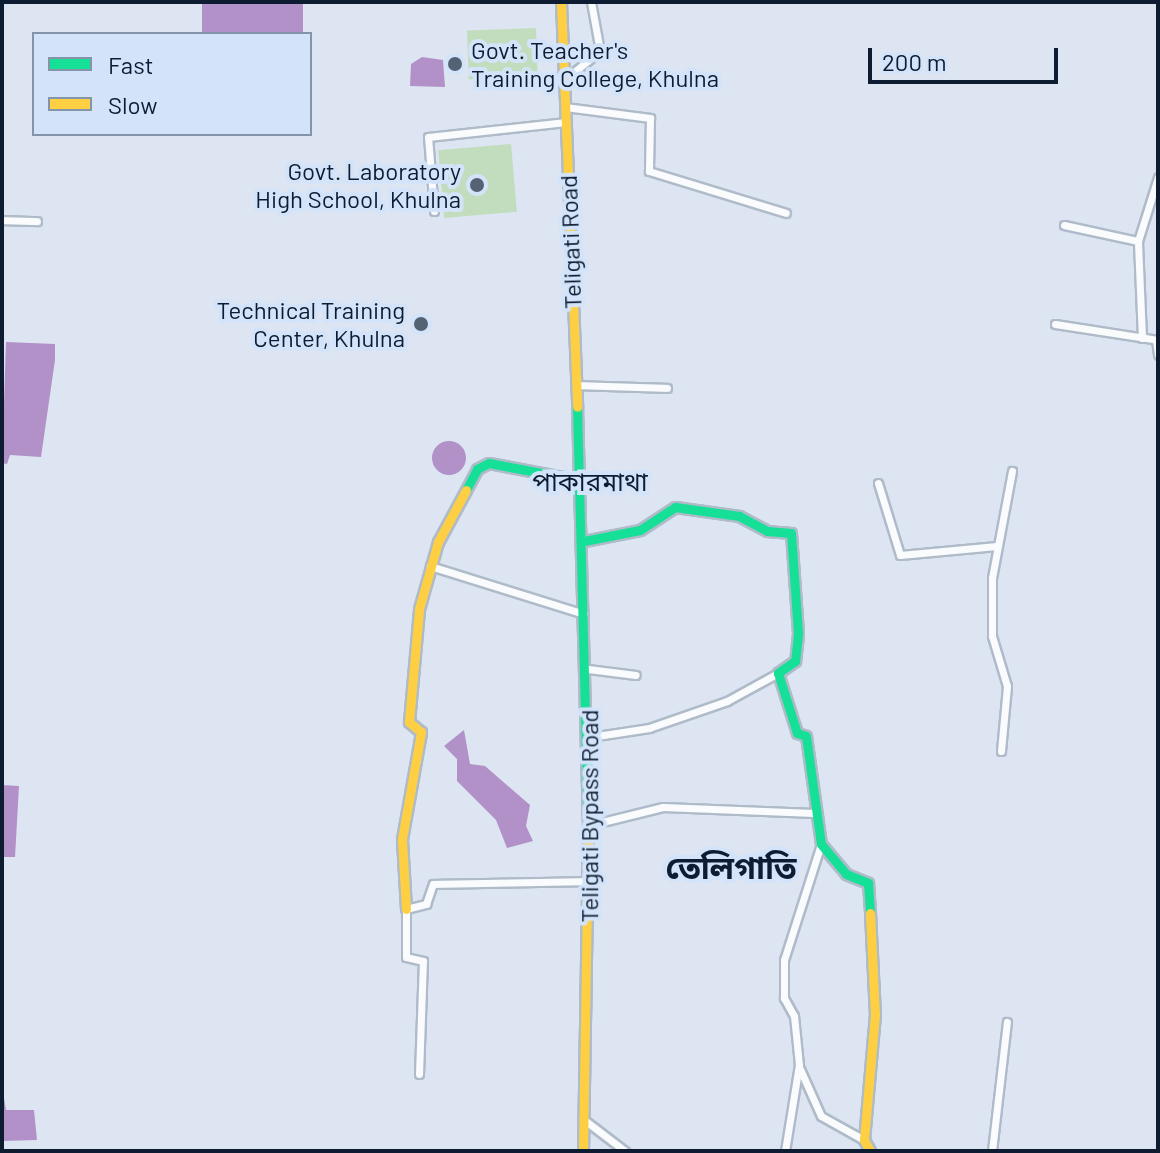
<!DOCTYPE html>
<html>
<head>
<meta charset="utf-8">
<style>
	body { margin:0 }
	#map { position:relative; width:1160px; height:1153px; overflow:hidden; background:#dce5f1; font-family:Barlow,"Noto Sans Bengali",sans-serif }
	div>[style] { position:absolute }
	.green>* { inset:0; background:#c2ddbe; transform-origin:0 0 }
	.water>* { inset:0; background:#b191c7; transform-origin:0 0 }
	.round { border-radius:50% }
	.roads { filter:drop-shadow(2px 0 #afbbc9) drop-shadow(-2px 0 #afbbc9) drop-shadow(0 2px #afbbc9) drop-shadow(0 -2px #afbbc9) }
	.street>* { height:7px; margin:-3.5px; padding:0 3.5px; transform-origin:3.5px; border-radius:3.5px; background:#fafbfd }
	.fast>* { height:9px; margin:-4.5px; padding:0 4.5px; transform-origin:4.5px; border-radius:4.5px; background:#16e098 }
	.slow>* { height:9px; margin:-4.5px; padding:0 4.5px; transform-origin:4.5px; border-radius:4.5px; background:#ffcf43 }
	.dots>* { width:22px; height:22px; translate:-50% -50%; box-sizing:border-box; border:4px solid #d3e4fa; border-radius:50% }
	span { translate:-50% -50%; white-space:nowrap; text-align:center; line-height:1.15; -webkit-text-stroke:8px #d3e4fa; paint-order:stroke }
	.poi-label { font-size:24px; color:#0d1c30 }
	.left { translate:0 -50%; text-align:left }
	.right { translate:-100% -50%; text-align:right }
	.street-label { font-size:24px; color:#0d1c30 }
	.neighbourhood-label { font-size:26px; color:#0d1c30 }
	.district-label { font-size:32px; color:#0d1c30; font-weight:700 }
	.frame { position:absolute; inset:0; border:4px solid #0d1c30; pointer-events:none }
	.legend { position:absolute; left:32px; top:32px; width:280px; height:104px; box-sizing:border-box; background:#d3e4fa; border:2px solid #8494a9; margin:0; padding:10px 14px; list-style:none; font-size:24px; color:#0d1c30 }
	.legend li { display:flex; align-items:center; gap:16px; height:40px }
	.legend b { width:40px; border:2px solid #8494a9 }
	.scale { position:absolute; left:868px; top:48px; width:190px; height:36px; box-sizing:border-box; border:4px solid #0d1c30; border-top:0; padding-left:10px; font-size:24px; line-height:28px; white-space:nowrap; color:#0d1c30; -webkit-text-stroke:6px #d3e4fa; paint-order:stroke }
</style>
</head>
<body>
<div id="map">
	<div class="green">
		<i style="left:536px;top:28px;width:49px;height:69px;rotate:88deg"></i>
		<i style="left:511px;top:144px;width:68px;height:73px;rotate:85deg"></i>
	</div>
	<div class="water">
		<i style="left:202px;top:2px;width:101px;height:32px"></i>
		<i style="clip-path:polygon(422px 57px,443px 60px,445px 87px,410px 86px,411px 64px)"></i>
		<i style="clip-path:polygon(6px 342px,55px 344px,55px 360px,41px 457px,10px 455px,7px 464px,2px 463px)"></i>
		<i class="round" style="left:432px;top:441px;width:34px;height:34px"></i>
		<i style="clip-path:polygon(464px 730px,470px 764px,485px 766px,530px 805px,526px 826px,533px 841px,507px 848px,496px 820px,457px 781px,457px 759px,444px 746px)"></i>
		<i style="clip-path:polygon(2px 785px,19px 786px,15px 857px,2px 857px)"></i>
		<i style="clip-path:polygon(2px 1086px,6px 1110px,34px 1110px,37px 1140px,2px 1141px)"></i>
	</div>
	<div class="roads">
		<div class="street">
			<i style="left:564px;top:80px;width:46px;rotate:-38.9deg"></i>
			<i style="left:600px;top:51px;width:50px;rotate:-100.4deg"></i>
			<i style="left:565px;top:107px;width:86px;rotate:7.4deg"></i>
			<i style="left:650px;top:118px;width:53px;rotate:91.1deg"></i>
			<i style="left:649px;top:171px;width:143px;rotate:17deg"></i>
			<i style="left:434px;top:211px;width:74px;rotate:-94.6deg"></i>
			<i style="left:428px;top:137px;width:139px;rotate:-6.2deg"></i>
			<i style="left:2px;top:220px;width:35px;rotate:2deg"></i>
			<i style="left:1064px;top:225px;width:76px;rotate:12.2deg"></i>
			<i style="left:1055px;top:324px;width:104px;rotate:8.8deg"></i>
			<i style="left:1142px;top:338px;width:97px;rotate:-92.4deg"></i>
			<i style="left:1138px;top:241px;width:67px;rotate:-72.6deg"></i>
			<i style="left:1156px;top:340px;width:15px;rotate:82deg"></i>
			<i style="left:577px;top:385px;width:90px;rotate:1.9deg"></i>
			<i style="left:878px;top:483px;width:75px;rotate:73deg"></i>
			<i style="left:900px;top:555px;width:97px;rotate:-5.3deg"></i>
			<i style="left:430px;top:566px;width:161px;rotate:17.3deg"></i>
			<i style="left:588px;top:669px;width:48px;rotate:7.1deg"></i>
			<i style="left:590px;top:737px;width:60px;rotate:-8.7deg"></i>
			<i style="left:649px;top:728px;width:83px;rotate:-19.1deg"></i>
			<i style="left:727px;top:701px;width:58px;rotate:-28.8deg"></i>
			<i style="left:1001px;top:751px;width:65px;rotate:-84.7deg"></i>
			<i style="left:1007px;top:686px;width:52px;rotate:-106.7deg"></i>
			<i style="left:992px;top:636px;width:58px;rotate:-90deg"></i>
			<i style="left:992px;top:578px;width:109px;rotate:-79.4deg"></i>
			<i style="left:590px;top:825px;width:75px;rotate:-13.9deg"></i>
			<i style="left:663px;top:807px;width:151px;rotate:2.3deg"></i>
			<i style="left:800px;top:1069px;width:51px;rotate:65.9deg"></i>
			<i style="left:821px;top:1116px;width:49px;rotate:29.2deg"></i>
			<i style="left:419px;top:1074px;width:113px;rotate:-88deg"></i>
			<i style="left:423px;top:961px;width:17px;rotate:-167deg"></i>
			<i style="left:406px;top:957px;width:48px;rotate:-90deg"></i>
			<i style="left:406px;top:909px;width:21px;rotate:-14deg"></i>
			<i style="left:426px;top:904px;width:21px;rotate:-71deg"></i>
			<i style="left:433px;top:884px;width:157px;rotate:-1.1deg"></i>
			<i style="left:583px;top:1119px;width:53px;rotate:37.3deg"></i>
			<i style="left:785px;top:1151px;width:87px;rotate:-80.8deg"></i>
			<i style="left:799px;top:1065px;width:49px;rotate:-95.8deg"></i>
			<i style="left:794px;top:1016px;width:21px;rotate:-119deg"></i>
			<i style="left:784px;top:998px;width:38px;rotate:-90deg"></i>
			<i style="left:784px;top:960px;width:122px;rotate:-72.3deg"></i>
			<i style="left:992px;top:1151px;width:130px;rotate:-83.4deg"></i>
		</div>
		<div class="fast">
			<i style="left:577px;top:407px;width:421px;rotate:88.5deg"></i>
			<i style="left:466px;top:490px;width:24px;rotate:-62deg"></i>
			<i style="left:477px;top:469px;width:13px;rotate:-27deg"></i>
			<i style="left:489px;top:463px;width:96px;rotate:10.8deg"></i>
			<i style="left:584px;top:541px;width:57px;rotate:-11.1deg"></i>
			<i style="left:640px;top:530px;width:42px;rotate:-33.3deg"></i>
			<i style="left:675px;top:507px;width:65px;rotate:8deg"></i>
			<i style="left:739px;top:516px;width:32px;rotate:28deg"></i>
			<i style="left:767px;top:531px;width:24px;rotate:5deg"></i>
			<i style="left:791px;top:533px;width:101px;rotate:86deg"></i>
			<i style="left:798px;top:634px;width:27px;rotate:96deg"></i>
			<i style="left:795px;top:661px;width:21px;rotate:145deg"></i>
			<i style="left:778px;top:673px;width:63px;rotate:72.4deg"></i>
			<i style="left:797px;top:733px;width:9px;rotate:18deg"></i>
			<i style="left:806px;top:736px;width:109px;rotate:82.1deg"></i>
			<i style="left:821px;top:844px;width:39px;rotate:50deg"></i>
			<i style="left:846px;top:874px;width:24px;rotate:22deg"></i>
			<i style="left:868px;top:883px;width:30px;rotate:86deg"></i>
		</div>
		<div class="slow">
			<i style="left:561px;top:2px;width:405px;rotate:87.7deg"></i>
			<i style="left:406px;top:909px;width:70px;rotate:-93.3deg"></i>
			<i style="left:402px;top:839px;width:109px;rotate:-79.9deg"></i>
			<i style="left:421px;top:732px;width:16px;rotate:-140deg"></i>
			<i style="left:409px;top:722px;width:113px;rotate:-84.9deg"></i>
			<i style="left:419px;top:609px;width:70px;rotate:-74.2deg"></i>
			<i style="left:438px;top:542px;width:59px;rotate:-61.7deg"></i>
			<i style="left:870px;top:913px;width:101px;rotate:87.2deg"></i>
			<i style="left:875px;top:1014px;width:126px;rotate:95deg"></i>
			<i style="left:864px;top:1140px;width:13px;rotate:61deg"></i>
			<i style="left:583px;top:1151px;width:323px;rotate:-89.1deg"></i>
		</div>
	</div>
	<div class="dots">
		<i style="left:455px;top:64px;background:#556274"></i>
		<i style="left:477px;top:185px;background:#556274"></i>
		<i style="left:421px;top:324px;background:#556274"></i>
	</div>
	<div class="poi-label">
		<span class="left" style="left:471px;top:64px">Govt. Teacher's<br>Training College, Khulna</span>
		<span class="right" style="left:461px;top:185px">Govt. Laboratory<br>High School, Khulna</span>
		<span class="right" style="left:405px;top:324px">Technical Training<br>Center, Khulna</span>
	</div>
	<div class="street-label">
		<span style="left:570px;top:242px;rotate:-92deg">Teligati Road</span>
		<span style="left:589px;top:816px;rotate:-90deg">Teligati Bypass Road</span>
	</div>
	<div class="neighbourhood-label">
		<span style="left:590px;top:481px">পাকারমাথা</span>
	</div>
	<div class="district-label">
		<span style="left:731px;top:866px">তেলিগাতি</span>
	</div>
	<div class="frame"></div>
	<ul class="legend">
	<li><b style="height:10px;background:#16e098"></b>Fast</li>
	<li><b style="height:10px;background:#ffcf43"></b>Slow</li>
	</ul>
	<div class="scale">200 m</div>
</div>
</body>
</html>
